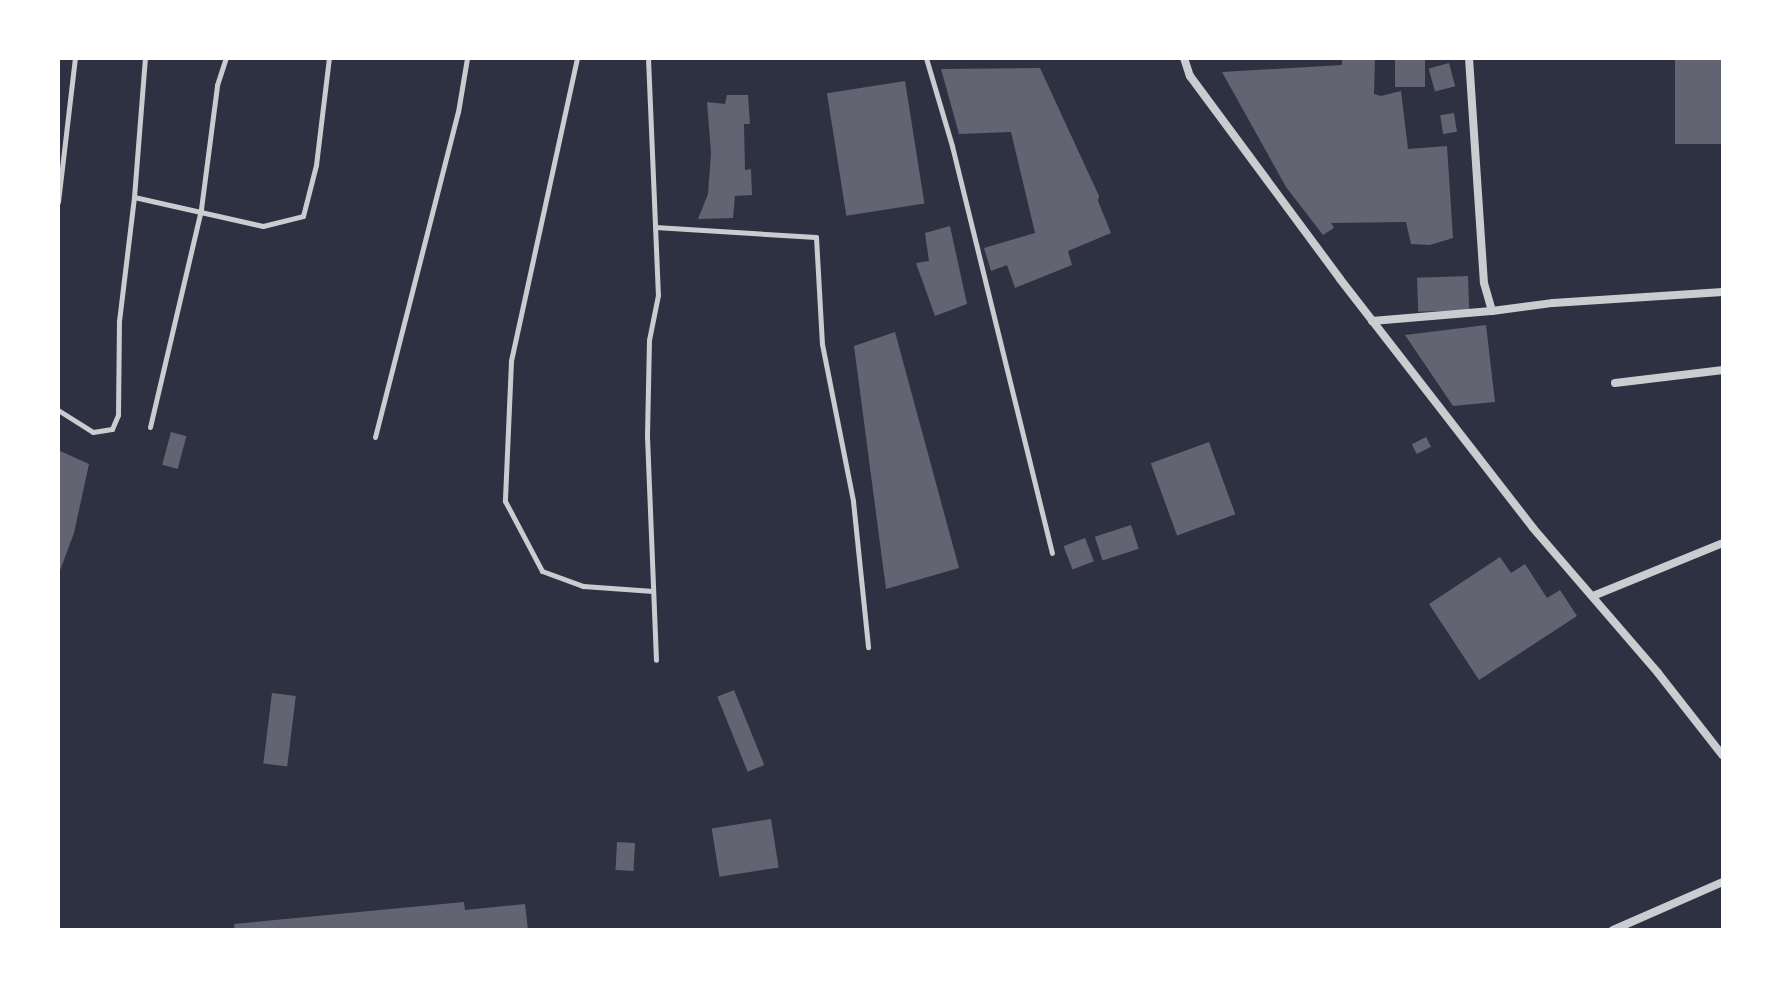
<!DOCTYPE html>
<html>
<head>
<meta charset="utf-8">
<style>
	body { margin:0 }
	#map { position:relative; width:1781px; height:988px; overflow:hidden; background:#2d3142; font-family:"Playfair Display",serif }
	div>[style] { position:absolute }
	.building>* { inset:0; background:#626471; transform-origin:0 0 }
	.service>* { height:5px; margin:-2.5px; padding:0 2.5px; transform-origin:2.5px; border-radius:2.5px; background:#caccd0 }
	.minor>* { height:8px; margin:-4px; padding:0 4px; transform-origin:4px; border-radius:4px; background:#caccd0 }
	span { translate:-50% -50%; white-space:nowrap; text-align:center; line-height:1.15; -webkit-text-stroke:7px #fff; paint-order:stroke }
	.frame { position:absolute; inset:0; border:60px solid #fff; pointer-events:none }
</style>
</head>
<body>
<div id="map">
	<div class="building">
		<i style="clip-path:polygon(1342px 58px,1375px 58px,1374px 94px,1381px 96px,1401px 91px,1408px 149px,1447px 146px,1453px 238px,1430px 245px,1411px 244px,1406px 222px,1331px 223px,1334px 228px,1323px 235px,1286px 187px,1222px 72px,1342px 65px)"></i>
		<i style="left:1395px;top:58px;width:30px;height:29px"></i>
		<i style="left:1723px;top:59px;width:85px;height:48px;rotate:90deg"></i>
		<i style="left:1449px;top:63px;width:24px;height:21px;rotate:75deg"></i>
		<i style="clip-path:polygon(1040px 68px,1099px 196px,1098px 201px,1111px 233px,1068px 251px,1072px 265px,1015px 288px,1007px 265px,991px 271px,984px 248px,1035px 233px,1011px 132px,959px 134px,941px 69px)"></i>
		<i style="left:905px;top:81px;width:124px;height:79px;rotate:81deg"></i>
		<i style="clip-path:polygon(727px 95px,748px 95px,750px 124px,744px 124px,745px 170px,751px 169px,752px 195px,735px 196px,733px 218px,698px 219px,708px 194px,711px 153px,707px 102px,725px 104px)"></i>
		<i style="left:1454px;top:113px;width:19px;height:14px;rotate:81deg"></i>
		<i style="clip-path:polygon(950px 226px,967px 304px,935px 316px,916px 263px,929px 261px,925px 233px)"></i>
		<i style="left:1468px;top:276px;width:34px;height:51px;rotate:88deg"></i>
		<i style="clip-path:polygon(1486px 325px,1495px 402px,1453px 406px,1405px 335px)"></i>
		<i style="clip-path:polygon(895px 332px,959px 568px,886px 589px,854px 346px)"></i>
		<i style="left:171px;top:432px;width:16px;height:34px;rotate:15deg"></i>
		<i style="left:1426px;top:437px;width:11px;height:16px;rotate:63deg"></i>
		<i style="left:1209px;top:442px;width:77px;height:62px;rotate:70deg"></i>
		<i style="clip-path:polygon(58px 450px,89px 464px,74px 533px,58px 576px)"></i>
		<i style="left:1131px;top:525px;width:25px;height:38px;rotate:72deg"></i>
		<i style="left:1085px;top:538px;width:25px;height:23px;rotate:69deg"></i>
		<i style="clip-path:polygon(1500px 557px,1511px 573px,1525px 564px,1547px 598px,1560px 590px,1577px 616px,1479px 680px,1429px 604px)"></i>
		<i style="left:734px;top:690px;width:81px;height:18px;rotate:68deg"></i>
		<i style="left:272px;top:693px;width:24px;height:71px;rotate:7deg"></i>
		<i style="left:771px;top:819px;width:49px;height:60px;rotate:81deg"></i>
		<i style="left:617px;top:842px;width:18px;height:28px;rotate:3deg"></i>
		<i style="clip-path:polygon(464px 902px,465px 910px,525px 904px,528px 930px,235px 930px,234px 924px)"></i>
	</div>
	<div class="service">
		<i style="left:577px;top:58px;width:310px;rotate:102.3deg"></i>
		<i style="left:511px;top:361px;width:140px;rotate:92.5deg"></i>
		<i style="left:505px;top:501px;width:79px;rotate:62.1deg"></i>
		<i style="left:542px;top:571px;width:44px;rotate:20.1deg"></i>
		<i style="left:583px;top:586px;width:70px;rotate:4.1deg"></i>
		<i style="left:648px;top:58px;width:237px;rotate:87.6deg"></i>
		<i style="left:658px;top:295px;width:46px;rotate:101.3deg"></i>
		<i style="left:649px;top:340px;width:96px;rotate:91.2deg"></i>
		<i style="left:647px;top:436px;width:224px;rotate:87.7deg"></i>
		<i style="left:926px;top:58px;width:92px;rotate:73.5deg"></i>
		<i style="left:952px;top:146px;width:419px;rotate:76.2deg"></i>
		<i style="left:134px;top:197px;width:132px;rotate:12.7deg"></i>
		<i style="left:263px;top:226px;width:41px;rotate:-14deg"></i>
		<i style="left:303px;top:216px;width:53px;rotate:-75.7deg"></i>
		<i style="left:316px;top:165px;width:108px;rotate:-83.1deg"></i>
		<i style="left:58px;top:202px;width:145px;rotate:-83.3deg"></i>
		<i style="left:655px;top:227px;width:161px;rotate:3.6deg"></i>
		<i style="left:816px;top:237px;width:107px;rotate:86.8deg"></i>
		<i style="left:822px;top:344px;width:160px;rotate:78.8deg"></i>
		<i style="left:853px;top:501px;width:147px;rotate:84.1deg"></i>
		<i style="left:58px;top:410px;width:41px;rotate:32.2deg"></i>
		<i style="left:93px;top:432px;width:19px;rotate:-9deg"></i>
		<i style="left:112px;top:429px;width:15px;rotate:-67deg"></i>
		<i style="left:118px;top:415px;width:94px;rotate:-89.4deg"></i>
		<i style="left:119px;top:321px;width:125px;rotate:-83.1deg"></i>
		<i style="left:134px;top:197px;width:139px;rotate:-85.5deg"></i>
		<i style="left:150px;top:427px;width:224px;rotate:-76.8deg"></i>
		<i style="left:201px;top:209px;width:125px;rotate:-82.6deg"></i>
		<i style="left:217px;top:85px;width:28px;rotate:-72deg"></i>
		<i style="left:375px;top:437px;width:335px;rotate:-75.7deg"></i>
		<i style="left:458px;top:112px;width:55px;rotate:-80.5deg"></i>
	</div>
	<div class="minor">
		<i style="left:1184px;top:58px;width:19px;rotate:72deg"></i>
		<i style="left:1190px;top:76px;width:252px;rotate:53.5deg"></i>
		<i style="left:1340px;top:279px;width:315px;rotate:52.2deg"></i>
		<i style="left:1533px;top:528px;width:191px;rotate:49.2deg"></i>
		<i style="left:1658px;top:673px;width:105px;rotate:51.9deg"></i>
		<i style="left:1469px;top:58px;width:225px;rotate:86.2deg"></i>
		<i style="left:1484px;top:283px;width:29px;rotate:74deg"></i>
		<i style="left:1492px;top:311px;width:62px;rotate:-7.5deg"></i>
		<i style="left:1553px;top:303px;width:170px;rotate:-3.7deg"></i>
		<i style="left:1372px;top:321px;width:120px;rotate:-4.8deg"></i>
		<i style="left:1615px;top:383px;width:109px;rotate:-6.9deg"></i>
		<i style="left:1593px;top:596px;width:140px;rotate:-22.2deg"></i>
		<i style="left:1613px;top:930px;width:120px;rotate:-23.6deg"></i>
	</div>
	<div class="frame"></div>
</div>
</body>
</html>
